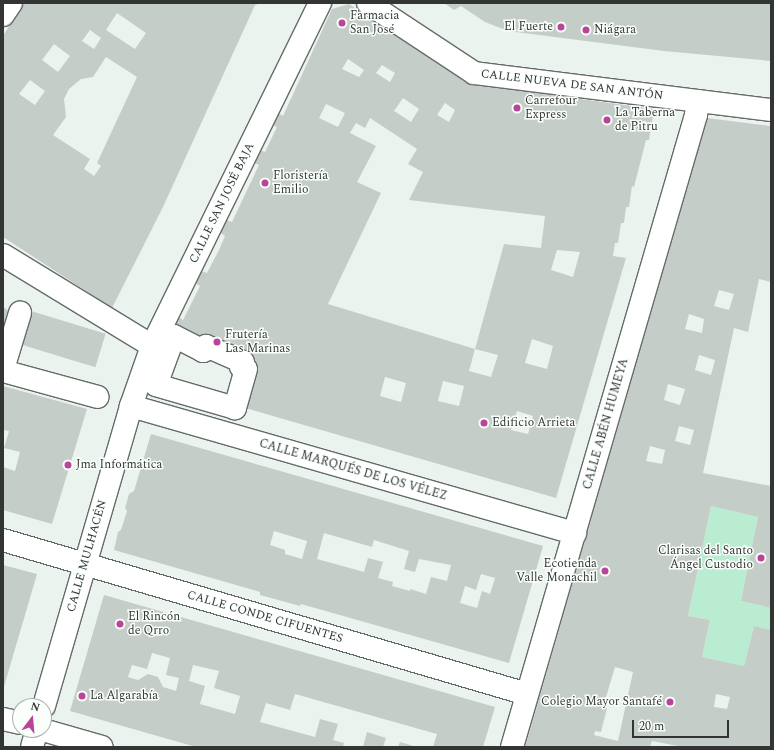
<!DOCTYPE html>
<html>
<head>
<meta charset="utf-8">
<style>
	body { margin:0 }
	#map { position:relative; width:774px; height:750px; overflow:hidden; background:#ebf3ee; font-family:Spectral,serif }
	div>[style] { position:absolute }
	.green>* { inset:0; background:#b9ecd0 }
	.building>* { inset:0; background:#c5cdc8; transform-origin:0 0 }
	.roads { filter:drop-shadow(1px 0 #656c68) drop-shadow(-1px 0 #656c68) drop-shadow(0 1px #656c68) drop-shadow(0 -1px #656c68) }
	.minor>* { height:22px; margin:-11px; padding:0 11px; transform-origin:11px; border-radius:11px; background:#fff }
	.dots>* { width:11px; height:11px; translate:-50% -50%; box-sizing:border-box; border:2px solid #fafffc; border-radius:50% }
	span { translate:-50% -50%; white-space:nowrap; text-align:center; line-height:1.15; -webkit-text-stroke:3px #fafffc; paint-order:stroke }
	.poi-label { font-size:12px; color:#323533 }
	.left { translate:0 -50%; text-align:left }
	.right { translate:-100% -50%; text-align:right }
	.street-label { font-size:12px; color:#323533 }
	.frame { position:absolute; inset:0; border:4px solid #323533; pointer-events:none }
	.north { position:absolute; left:12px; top:698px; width:40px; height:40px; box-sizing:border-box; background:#fafffc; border:1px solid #aaaeac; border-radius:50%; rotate:16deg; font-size:11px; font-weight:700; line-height:16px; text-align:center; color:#323533 }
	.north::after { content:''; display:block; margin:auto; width:14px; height:18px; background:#ba449a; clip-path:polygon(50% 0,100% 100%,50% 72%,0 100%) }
	.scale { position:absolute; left:632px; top:720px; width:97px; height:18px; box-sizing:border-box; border:2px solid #323533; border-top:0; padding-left:5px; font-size:12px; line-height:14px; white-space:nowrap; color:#323533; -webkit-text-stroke:3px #fafffc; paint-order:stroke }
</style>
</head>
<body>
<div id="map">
	<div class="green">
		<i style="clip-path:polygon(711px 506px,758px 517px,741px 601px,771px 608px,771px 630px,754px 626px,744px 666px,702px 657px,710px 620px,688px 616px)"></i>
	</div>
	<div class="building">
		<i style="clip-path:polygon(evenodd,23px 3px,262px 3px,255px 5px,163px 207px,112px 308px,3px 237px,3px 36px,23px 3px,117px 13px,146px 33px,135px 49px,106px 30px,117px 13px,23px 3px,90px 30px,101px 38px,94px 49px,82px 41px,90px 30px,23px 3px,54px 44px,70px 56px,58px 72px,42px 60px,54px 44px,23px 3px,106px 57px,137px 77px,97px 163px,101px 166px,94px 176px,84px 169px,90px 159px,53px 135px,66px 117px,64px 99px,69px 89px,81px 79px,93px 77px,106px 57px,23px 3px,30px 80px,45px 91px,35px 105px,19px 94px,30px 80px)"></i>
		<i style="clip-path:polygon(444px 3px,771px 3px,771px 61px,664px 51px,508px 31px,485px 22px,461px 6px,454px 10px)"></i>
		<i style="clip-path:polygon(evenodd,349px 4px,471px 85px,481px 86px,482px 78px,515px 82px,514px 90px,541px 93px,542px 85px,553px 87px,558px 96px,654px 109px,649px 140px,646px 140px,634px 187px,632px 186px,629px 207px,626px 207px,624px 223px,621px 223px,618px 243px,615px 243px,613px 256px,626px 258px,556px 498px,235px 405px,246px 369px,174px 326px,179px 317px,183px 320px,200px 286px,195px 283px,201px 271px,207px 273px,219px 250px,225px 236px,219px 232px,225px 219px,232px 222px,259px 165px,252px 162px,258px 149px,265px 152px,277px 127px,270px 124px,276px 112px,283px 116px,332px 9px,349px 4px,348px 59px,364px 70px,359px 77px,342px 69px,348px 59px,349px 4px,382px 65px,395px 73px,390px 82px,376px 73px,382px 65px,349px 4px,403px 98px,419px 109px,411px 122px,394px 111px,403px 98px,349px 4px,445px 103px,455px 110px,449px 122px,437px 115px,445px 103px,349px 4px,326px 104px,345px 113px,338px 127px,319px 118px,326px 104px,349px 4px,370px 118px,417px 149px,408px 164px,423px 172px,409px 200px,545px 216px,541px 248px,504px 244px,475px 349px,498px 355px,491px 377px,469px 371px,475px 349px,328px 304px,381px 193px,357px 182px,376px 146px,350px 133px,356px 123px,365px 128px,370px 118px,349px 4px,557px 250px,580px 252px,573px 277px,551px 270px,557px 250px,349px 4px,532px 339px,553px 346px,547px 369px,525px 363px,532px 339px,349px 4px,385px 377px,406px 383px,401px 402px,380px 396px,385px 377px,349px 4px,443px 381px,464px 386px,459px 406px,438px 401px,443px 381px,349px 4px,517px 411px,533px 416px,528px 434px,511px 430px,517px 411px)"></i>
		<i style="clip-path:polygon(evenodd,707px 118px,771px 126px,771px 282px,759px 279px,748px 332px,734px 328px,703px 473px,771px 486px,771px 608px,741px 601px,758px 517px,711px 506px,688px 616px,710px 620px,702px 657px,744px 666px,754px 626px,771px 630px,771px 747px,683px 747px,652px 741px,650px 747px,525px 747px,707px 118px,719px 290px,734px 294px,729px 310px,714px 306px,719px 290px,707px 118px,689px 314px,704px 319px,702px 333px,685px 329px,689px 314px,707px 118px,699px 355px,715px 360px,711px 375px,695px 370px,699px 355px,707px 118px,668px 384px,685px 389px,680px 405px,664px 400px,668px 384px,707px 118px,679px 426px,694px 430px,690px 445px,675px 441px,679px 426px,707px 118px,650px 446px,665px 450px,662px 464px,646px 461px,650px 446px,707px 118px,615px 667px,633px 672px,618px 741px,594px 735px,595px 731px,601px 732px,607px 708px,603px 707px,615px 667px,707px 118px,716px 694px,730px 697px,727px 709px,714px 707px,716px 694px)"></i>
		<i style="clip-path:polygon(3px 307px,14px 314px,3px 331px)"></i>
		<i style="left:31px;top:311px;width:78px;height:35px;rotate:17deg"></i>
		<i style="clip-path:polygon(3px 386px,87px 409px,52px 524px,3px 510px,3px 467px,15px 471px,20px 452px,4px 448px,9px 431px,3px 430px)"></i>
		<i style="clip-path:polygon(evenodd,151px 434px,543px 546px,509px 663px,301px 604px,300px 606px,260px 595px,260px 592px,114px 550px,118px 532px,121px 530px,127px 511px,125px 508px,129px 494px,134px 491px,151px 434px,274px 531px,307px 541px,302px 559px,285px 554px,285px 550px,270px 545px,274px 531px,151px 434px,324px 533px,372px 547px,374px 540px,409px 551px,404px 569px,415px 572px,419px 559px,451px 565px,447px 581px,431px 577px,426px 594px,410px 589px,410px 591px,392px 586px,393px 582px,378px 578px,383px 562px,368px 558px,364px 572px,317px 559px,324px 533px,151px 434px,481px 574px,495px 578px,490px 594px,482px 591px,477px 608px,460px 603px,465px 586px,476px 590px,481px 574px)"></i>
		<i style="clip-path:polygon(3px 565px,37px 574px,3px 690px)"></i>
		<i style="clip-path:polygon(evenodd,104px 595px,495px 707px,483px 747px,433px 747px,437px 734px,295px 694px,290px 710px,266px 703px,260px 722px,315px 737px,320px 719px,338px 724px,333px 740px,344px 743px,343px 747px,196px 747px,70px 711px,104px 595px,152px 653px,170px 658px,166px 675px,179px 678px,176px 691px,163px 687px,158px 677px,148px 674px,138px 680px,128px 677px,132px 665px,147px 669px,152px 653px,104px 595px,193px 665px,219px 671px,214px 688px,240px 696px,235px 714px,200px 704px,205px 686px,189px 681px,193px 665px)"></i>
		<i style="clip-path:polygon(367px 732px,386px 738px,383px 747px,363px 747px)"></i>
		<i style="clip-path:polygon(400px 742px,417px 747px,398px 747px)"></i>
	</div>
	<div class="roads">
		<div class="minor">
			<i style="left:368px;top:3px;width:127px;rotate:33.4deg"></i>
			<i style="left:474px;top:73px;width:299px;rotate:7.1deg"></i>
			<i style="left:3px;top:15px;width:14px;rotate:-56deg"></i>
			<i style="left:3px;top:255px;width:175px;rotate:31.4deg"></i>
			<i style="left:174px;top:336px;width:33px;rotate:27deg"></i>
			<i style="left:203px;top:351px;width:6px;rotate:-59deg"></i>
			<i style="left:206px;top:346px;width:40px;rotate:23.4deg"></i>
			<i style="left:243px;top:362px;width:5px;rotate:112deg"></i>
			<i style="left:241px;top:367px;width:5px;rotate:22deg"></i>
			<i style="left:246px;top:369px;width:41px;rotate:105.8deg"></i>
			<i style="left:235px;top:408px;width:82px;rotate:-163.8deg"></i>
			<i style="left:156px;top:385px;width:52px;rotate:-69.8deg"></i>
			<i style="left:3px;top:369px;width:59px;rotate:-73.1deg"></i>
			<i style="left:3px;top:371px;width:98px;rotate:15.3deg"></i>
			<i style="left:131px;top:406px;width:462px;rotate:16deg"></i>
			<i style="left:3px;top:540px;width:546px;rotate:16.38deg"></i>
			<i style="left:44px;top:706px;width:312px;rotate:-73.8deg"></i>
			<i style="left:131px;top:406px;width:64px;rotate:-70.7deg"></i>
			<i style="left:152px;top:346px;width:382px;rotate:-63.9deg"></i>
			<i style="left:3px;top:719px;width:17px;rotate:13deg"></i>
			<i style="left:43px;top:730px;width:61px;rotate:16.1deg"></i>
			<i style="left:32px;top:747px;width:18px;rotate:-74deg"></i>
			<i style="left:512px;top:747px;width:658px;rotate:-73.77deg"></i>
			<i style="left:696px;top:115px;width:14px;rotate:-82deg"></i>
		</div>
	</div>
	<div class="dots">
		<i style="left:342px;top:23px;background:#ba449a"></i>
		<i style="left:561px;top:27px;background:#ba449a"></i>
		<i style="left:586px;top:30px;background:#ba449a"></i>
		<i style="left:517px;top:108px;background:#ba449a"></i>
		<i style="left:607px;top:120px;background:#ba449a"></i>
		<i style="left:265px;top:183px;background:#ba449a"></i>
		<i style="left:217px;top:342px;background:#ba449a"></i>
		<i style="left:484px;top:423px;background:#ba449a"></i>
		<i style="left:68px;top:465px;background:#ba449a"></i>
		<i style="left:761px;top:558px;background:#ba449a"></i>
		<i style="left:605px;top:571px;background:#ba449a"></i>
		<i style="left:120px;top:624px;background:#ba449a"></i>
		<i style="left:82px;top:696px;background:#ba449a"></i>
		<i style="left:670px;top:702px;background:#ba449a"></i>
	</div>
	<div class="poi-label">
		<span class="left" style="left:350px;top:23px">Farmacia<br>San José</span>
		<span class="right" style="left:553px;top:27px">El Fuerte</span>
		<span class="left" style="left:594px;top:30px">Niágara</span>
		<span class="left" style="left:525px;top:108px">Carrefour<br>Express</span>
		<span class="left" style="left:615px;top:120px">La Taberna<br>de Pitru</span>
		<span class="left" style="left:273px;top:183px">Floristería<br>Emilio</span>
		<span class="left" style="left:225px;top:342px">Frutería<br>Las Marinas</span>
		<span class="left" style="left:492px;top:423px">Edificio Arrieta</span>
		<span class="left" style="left:76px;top:465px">Jma Informática</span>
		<span class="right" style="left:753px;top:558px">Clarisas del Santo<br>Ángel Custodio</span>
		<span class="right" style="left:597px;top:571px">Ecotienda<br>Valle Monachil</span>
		<span class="left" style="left:128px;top:624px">El Rincón<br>de Qrro</span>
		<span class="left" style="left:90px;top:696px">La Algarabía</span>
		<span class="right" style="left:662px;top:702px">Colegio Mayor Santafé</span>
	</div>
	<div class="street-label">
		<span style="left:572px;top:85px;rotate:7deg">CALLE NUEVA DE SAN ANTÓN</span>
		<span style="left:222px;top:203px;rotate:-64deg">CALLE SAN JOSÉ BAJA</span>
		<span style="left:606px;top:424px;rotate:-74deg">CALLE ABÉN HUMEYA</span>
		<span style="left:353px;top:470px;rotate:16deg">CALLE MARQUÉS DE LOS VÉLEZ</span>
		<span style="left:87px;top:556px;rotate:-74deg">CALLE MULHACÉN</span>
		<span style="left:265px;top:617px;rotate:16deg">CALLE CONDE CIFUENTES</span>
	</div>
	<div class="frame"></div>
	<div class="north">N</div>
	<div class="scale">20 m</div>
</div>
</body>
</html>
